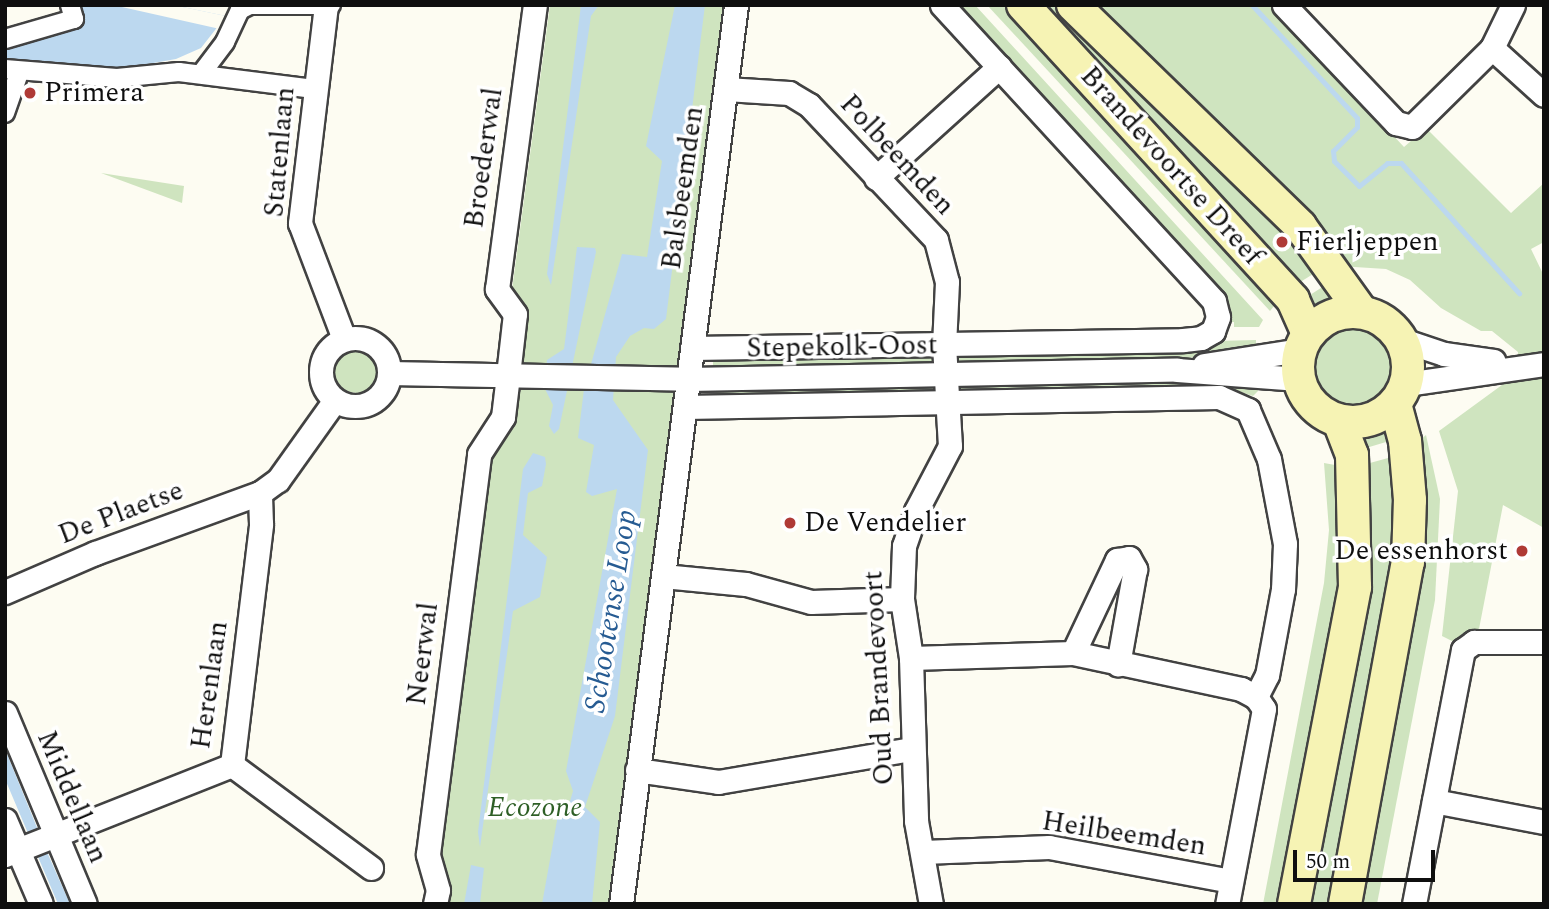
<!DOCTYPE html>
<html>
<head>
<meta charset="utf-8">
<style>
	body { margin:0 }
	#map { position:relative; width:1549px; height:909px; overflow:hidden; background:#fdfcf2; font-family:Spectral,serif }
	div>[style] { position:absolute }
	.green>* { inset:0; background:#cfe4bf }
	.round { border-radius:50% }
	.water>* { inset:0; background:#bcd8ef }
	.pier>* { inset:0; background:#fdfcf2 }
	.stream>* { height:5px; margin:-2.5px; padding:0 2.5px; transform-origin:2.5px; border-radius:2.5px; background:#bcd8ef }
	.roads { filter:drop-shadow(2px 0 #424242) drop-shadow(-2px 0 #424242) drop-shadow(0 2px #424242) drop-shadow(0 -2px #424242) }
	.pedestrian>* { height:18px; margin:-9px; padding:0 9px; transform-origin:9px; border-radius:9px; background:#fff }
	.minor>* { height:23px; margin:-11.5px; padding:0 11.5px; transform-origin:11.5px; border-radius:11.5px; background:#fff }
	.minor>.ring { margin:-11.5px; padding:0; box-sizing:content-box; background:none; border:23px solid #fff; border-radius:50% }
	.secondary>* { height:32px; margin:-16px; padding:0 16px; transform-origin:16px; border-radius:16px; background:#f6f3b4 }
	.secondary>.ring { margin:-16px; padding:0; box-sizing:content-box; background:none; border:32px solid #f6f3b4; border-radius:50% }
	.dots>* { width:19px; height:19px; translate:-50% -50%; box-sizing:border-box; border:4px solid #fff; border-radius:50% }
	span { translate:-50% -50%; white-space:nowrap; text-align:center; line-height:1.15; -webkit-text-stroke:7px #fff; paint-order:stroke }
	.poi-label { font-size:28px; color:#0f0f0f }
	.left { translate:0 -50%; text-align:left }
	.right { translate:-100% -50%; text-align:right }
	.street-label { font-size:28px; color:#0f0f0f }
	.park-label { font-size:28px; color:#2e5f26; font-style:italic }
	.water-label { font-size:30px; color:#265b92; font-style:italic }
	.frame { position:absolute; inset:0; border:7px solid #0f0f0f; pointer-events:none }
	.scale { position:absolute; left:1293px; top:850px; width:142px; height:32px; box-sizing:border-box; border:4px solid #0f0f0f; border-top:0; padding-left:9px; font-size:21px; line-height:24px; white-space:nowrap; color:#0f0f0f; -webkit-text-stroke:5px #fff; paint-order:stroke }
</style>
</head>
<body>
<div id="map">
	<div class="green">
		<i style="clip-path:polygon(550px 5px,729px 5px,614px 904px,441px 904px,449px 885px,437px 852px)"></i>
		<i style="clip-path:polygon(954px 5px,975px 5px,1263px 320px,1259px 327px,1234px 327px,1234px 322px,1228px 322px,1224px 299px)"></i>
		<i style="clip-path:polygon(987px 5px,1018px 5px,1282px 296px,1270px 311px)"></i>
		<i style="clip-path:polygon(1032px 5px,1065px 5px,1277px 209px,1318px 271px,1289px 289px)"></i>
		<i style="clip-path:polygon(1079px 5px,1272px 5px,1404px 147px,1426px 128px,1511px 213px,1544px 183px,1544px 242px,1531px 249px,1544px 276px,1544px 528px,1503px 505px,1479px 629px,1456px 643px,1442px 636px,1458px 491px,1439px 431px,1517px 374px,1518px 352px,1492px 331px,1481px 331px,1441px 308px,1410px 280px,1386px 269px,1339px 266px)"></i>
		<i style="clip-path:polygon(101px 173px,184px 186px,182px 203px)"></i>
		<i style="clip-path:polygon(1324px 286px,1346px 300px,1309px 317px,1299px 302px)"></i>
		<i class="round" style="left:1310px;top:322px;width:86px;height:86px"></i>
		<i style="clip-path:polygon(1256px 340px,1256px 348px,1188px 358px,713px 366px,713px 353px)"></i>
		<i class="round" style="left:333px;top:345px;width:48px;height:48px"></i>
		<i style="clip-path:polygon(1177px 377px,1256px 381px,1258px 391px,1253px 396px,1223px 386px,717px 400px,716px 386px)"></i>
		<i style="clip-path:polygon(1392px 419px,1396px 439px,1356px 451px,1352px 433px,1376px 429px)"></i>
		<i style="clip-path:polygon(1426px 435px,1440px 499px,1435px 600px,1377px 904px,1350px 904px,1409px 449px)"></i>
		<i style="clip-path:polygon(1399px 455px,1405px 501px,1341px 904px,1299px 904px,1359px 466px)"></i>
		<i style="clip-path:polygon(1324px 463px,1346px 467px,1352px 530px,1290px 904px,1263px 904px,1324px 583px,1329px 530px)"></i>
	</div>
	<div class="water">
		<i style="clip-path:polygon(79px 5px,173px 5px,226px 16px,201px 48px,176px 59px,108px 71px,11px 60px,5px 79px,5px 48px,84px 25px)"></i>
		<i style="clip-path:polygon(581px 5px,599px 5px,591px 16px,551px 285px,547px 274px)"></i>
		<i style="clip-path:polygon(675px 5px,705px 5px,666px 319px,654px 329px,644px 328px,630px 336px,616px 357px,613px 400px,648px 450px,615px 716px,585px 807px,600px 822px,592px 904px,542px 904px,558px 815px,568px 808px,573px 791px,566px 771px,617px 489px,592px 496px,586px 492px,594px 445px,578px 438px,584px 389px,622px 254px,647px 257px,662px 161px,646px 146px)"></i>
		<i style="clip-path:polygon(577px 247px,595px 248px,596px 252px,559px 429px,554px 434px,549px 426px,553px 405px,544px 387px,547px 360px,564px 349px)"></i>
		<i style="clip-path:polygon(533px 453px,545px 457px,546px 464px,542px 486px,528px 493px,523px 535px,547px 557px,540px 597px,513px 611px,480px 847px,478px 832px,523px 469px)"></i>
		<i style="clip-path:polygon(5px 749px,47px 852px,70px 904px,58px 904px,5px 779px)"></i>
		<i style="clip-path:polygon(471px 865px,484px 868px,480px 904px,464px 904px)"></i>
	</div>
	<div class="pier">
		<i style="clip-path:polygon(113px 5px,173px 5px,226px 16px,220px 29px)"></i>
	</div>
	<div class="stream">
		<i style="left:1252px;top:5px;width:154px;rotate:47.1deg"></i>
		<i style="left:1357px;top:118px;width:9px;rotate:90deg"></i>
		<i style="left:1357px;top:127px;width:34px;rotate:135deg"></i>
		<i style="left:1333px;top:151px;width:10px;rotate:84deg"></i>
		<i style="left:1334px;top:161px;width:35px;rotate:45deg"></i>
		<i style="left:1359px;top:186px;width:36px;rotate:-39deg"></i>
		<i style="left:1387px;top:163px;width:14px"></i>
		<i style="left:1401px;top:163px;width:176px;rotate:47.8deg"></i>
	</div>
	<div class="roads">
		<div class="pedestrian">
			<i style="left:250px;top:5px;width:81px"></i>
			<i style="left:5px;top:39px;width:72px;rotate:-16.2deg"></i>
			<i style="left:74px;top:19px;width:15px;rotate:-106deg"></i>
			<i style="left:5px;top:69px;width:112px;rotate:4.6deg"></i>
			<i style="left:117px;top:78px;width:62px;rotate:-5.5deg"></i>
			<i style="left:179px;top:72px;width:136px;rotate:7.2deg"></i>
			<i style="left:201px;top:74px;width:40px;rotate:-53deg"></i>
			<i style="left:225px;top:42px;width:35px;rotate:-65deg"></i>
			<i style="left:240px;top:10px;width:11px;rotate:-27deg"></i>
			<i style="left:5px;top:113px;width:42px;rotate:-70.7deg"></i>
		</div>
		<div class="minor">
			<i style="left:326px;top:5px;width:220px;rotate:96.8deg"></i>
			<i style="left:300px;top:223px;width:124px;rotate:69.2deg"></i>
			<i style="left:1284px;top:5px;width:163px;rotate:46.5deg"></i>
			<i style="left:1396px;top:123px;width:16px;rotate:14deg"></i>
			<i style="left:1412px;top:127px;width:112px;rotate:-44.6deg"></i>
			<i style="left:1492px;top:48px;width:48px;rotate:-64deg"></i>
			<i style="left:1492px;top:48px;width:70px;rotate:42.1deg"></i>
			<i style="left:726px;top:89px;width:63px;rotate:3.6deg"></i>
			<i style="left:789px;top:93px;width:23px;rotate:31deg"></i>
			<i style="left:809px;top:105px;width:185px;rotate:46.7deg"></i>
			<i style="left:936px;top:240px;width:43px;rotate:75.3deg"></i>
			<i style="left:947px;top:282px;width:63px;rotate:92.7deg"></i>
			<i style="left:944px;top:345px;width:101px;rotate:86.6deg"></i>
			<i style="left:950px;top:446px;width:73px;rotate:117.6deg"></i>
			<i style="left:916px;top:511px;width:37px;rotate:109deg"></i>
			<i style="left:904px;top:546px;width:53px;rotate:92.2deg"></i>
			<i style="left:902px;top:599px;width:60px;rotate:81.3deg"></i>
			<i style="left:911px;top:658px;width:163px;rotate:88.2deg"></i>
			<i style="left:916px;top:821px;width:84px;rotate:79.8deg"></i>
			<i style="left:876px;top:178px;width:166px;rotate:-42.1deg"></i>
			<i class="ring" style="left:321px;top:338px;width:45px;height:45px"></i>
			<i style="left:1402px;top:340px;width:44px;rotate:18.4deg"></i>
			<i style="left:1444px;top:354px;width:50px;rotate:8deg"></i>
			<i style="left:692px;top:348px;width:491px;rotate:-0.9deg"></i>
			<i style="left:1183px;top:340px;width:18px;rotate:-6deg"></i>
			<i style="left:1201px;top:338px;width:14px;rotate:-30deg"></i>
			<i style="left:1213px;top:331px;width:15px;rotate:-70deg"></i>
			<i style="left:1218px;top:317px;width:16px;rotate:-104deg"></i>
			<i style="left:1214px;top:301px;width:402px;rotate:-132.6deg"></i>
			<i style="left:1204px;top:365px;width:97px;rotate:-8.9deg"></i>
			<i style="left:389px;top:373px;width:299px;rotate:1.1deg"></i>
			<i style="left:688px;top:379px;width:489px;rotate:-1.1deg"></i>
			<i style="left:1177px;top:370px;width:122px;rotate:4.2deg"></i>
			<i style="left:1406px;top:384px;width:139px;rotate:-8.2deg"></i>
			<i style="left:685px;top:407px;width:534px;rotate:-1.07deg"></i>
			<i style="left:1219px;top:397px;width:32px;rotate:24deg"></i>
			<i style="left:1248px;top:410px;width:53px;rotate:66.8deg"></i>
			<i style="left:1269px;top:459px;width:86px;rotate:79.3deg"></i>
			<i style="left:1285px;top:544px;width:45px;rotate:92.5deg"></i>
			<i style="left:1283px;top:589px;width:87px;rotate:100.5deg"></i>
			<i style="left:1267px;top:675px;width:25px;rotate:117deg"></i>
			<i style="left:1256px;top:697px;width:14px;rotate:56deg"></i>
			<i style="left:1264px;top:709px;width:198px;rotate:100.7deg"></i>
			<i style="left:663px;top:576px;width:83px;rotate:5.5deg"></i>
			<i style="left:746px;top:584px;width:67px;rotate:15.5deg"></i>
			<i style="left:811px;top:602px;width:91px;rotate:-1.9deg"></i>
			<i style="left:5px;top:592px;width:98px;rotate:-23.4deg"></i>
			<i style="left:95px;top:553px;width:176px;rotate:-20deg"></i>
			<i style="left:1073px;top:653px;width:103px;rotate:-64.7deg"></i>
			<i style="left:1117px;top:560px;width:12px;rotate:-9deg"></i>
			<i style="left:1129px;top:558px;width:13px;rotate:61deg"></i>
			<i style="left:1135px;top:569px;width:97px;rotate:100.1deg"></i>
			<i style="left:911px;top:658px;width:162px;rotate:-1.8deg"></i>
			<i style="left:1073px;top:653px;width:172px;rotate:12.1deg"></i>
			<i style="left:1241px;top:689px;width:17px;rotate:28deg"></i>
			<i style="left:5px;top:713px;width:207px;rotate:67.3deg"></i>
			<i style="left:232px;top:765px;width:173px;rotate:36.5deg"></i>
			<i style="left:637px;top:770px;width:82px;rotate:8.4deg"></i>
			<i style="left:718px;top:782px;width:196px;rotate:-9.7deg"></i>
			<i style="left:1434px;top:801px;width:112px;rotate:10.8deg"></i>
			<i style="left:5px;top:820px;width:91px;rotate:66.8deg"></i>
			<i style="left:923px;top:852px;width:126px;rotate:-2.3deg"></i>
			<i style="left:1049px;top:847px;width:185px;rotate:10.6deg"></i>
			<i style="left:5px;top:855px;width:244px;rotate:-21.6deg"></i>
			<i style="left:232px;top:765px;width:243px;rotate:-83.1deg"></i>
			<i style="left:261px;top:524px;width:31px;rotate:-92deg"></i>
			<i style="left:260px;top:493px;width:22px;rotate:-36deg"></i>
			<i style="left:278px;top:480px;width:98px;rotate:-54.5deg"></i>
			<i style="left:435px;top:904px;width:14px;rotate:-78deg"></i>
			<i style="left:438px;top:890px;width:37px;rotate:-106deg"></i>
			<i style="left:428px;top:854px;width:403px;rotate:-82.7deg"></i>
			<i style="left:479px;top:454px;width:44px;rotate:-57deg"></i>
			<i style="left:503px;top:417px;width:42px;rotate:-83.2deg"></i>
			<i style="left:508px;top:375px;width:61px;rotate:-83.5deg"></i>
			<i style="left:515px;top:314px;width:31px;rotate:-126deg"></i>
			<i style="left:497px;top:289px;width:287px;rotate:-82.4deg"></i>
			<i style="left:621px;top:904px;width:906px;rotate:-82.71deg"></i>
			<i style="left:1414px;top:904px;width:259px;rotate:-79.1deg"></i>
			<i style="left:1463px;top:650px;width:14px;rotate:-36deg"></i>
			<i style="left:1474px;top:642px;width:70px"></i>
		</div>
		<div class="secondary">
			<i style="left:1023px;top:5px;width:400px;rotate:47.5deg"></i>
			<i style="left:1293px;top:300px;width:36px;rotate:66deg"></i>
			<i style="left:1073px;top:5px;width:317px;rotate:44.2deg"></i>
			<i style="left:1300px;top:226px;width:105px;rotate:54.3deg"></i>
			<i class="ring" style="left:1298px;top:312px;width:78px;height:78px"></i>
			<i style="left:1294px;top:904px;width:323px;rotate:-79.1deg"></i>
			<i style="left:1355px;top:587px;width:132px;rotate:-91.3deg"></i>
			<i style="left:1352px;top:455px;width:36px;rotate:-111deg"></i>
			<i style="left:1345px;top:904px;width:348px;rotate:-79.6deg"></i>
			<i style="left:1408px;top:562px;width:62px;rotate:-88.2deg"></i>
			<i style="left:1410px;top:500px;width:59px;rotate:-94.8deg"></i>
			<i style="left:1405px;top:441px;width:38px;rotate:-105deg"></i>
		</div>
	</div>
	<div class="dots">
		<i style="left:30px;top:93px;background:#af3a36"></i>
		<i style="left:1282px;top:242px;background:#af3a36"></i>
		<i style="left:790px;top:523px;background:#af3a36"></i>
		<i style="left:1522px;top:551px;background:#af3a36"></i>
	</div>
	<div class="poi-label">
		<span class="left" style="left:44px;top:93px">Primera</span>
		<span class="left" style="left:1296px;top:242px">Fierljeppen</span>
		<span class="left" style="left:804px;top:523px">De Vendelier</span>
		<span class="right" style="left:1508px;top:551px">De essenhorst</span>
	</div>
	<div class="street-label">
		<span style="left:280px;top:152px;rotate:-85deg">Statenlaan</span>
		<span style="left:897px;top:155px;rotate:47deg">Polbeemden</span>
		<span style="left:484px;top:158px;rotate:-82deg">Broederwal</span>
		<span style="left:1171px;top:166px;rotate:48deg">Brandevoortse Dreef</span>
		<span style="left:683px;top:188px;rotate:-82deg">Balsbeemden</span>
		<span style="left:842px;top:347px;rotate:-1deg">Stepekolk-Oost</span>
		<span style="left:121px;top:513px;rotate:-21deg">De Plaetse</span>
		<span style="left:423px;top:654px;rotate:-83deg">Neerwal</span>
		<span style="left:879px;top:678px;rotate:-93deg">Oud Brandevoort</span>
		<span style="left:210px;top:685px;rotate:-82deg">Herenlaan</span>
		<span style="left:72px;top:797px;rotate:67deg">Middellaan</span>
		<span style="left:1124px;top:834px;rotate:9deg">Heilbeemden</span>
	</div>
	<div class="park-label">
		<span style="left:535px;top:808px">Ecozone</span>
	</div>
	<div class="water-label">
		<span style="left:611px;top:611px;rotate:-81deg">Schootense Loop</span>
	</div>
	<div class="frame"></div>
	<div class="scale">50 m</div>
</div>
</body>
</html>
